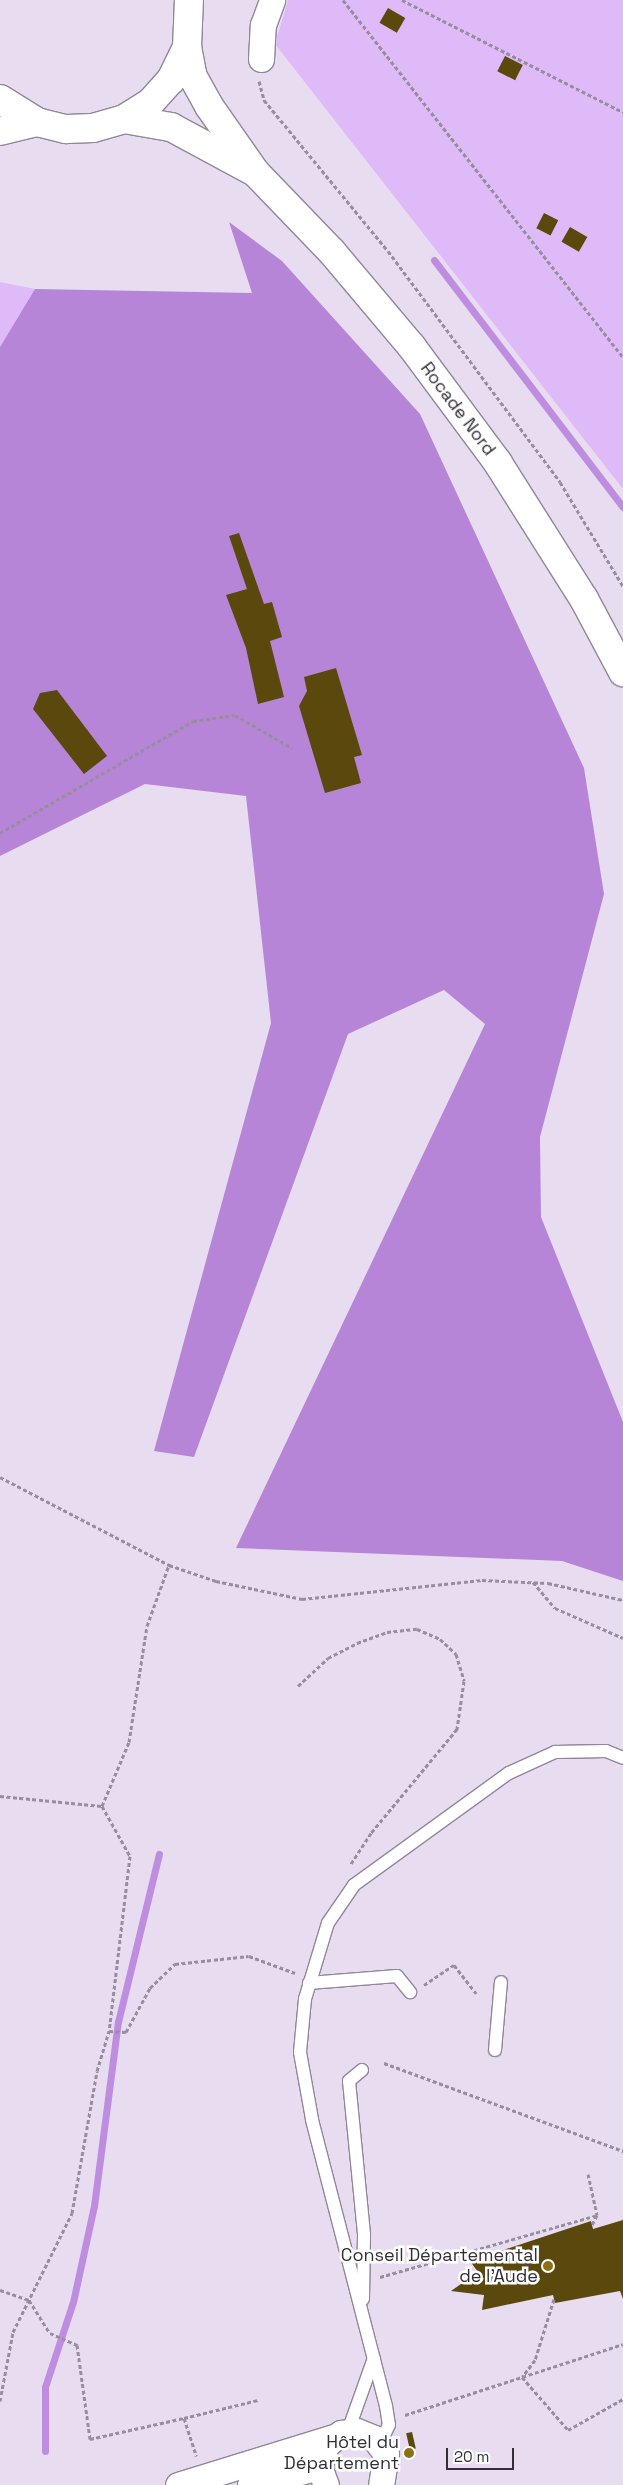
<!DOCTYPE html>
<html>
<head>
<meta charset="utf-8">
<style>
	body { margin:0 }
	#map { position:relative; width:623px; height:2485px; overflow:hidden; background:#e8dcf1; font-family:"Space Grotesk",sans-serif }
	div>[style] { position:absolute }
	.green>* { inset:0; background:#debaf8 }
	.forest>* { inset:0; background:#b785d7 }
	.stream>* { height:7px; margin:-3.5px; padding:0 3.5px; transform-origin:3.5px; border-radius:3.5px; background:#bf8de0 }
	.building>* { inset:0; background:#5a480d; transform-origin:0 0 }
	.path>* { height:3px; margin-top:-1.5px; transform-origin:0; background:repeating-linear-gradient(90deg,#968e9d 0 4px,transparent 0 6.5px) }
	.roads { filter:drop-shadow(1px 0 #918799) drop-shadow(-1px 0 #918799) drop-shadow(0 1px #918799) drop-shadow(0 -1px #918799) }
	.service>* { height:12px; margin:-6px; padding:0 6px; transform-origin:6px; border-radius:6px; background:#fff }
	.minor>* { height:25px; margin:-12.5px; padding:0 12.5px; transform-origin:12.5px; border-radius:12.5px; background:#fff }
	.tertiary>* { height:28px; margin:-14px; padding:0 14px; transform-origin:14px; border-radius:14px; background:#fff }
	.primary>* { height:28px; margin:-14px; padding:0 14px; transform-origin:14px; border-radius:14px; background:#fff }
	.dots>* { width:14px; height:14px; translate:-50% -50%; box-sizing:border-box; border:2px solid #fff; border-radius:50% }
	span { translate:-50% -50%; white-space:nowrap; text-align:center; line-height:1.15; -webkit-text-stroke:5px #fff; paint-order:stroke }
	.street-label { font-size:18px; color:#332f37 }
	.poi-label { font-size:18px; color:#332f37 }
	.right { translate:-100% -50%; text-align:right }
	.scale { position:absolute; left:446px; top:2448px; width:68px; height:22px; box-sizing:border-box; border:2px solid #332f37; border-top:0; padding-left:6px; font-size:15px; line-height:18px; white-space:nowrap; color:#332f37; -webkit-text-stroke:4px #fff; paint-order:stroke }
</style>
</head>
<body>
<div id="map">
	<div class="green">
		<i style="clip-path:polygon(288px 0,623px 0,623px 489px,275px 44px)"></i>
		<i style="clip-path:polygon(0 282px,35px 289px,0 347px)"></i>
	</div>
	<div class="forest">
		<i style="clip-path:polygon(229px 222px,282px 261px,420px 414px,584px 768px,604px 894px,540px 1137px,541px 1217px,623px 1422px,623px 1581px,562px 1561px,236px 1548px,485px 1024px,444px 990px,348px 1034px,194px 1457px,154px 1451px,271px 1023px,246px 796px,145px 784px,0 856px,0 347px,35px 289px,252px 293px)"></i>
	</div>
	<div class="stream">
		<i style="left:434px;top:260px;width:311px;rotate:52.6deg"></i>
		<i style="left:45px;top:2451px;width:64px;rotate:-90deg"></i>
		<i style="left:45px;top:2387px;width:89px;rotate:-71.8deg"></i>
		<i style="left:73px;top:2302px;width:98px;rotate:-77.7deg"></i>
		<i style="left:94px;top:2206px;width:186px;rotate:-82.6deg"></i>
		<i style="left:118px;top:2022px;width:173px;rotate:-76.3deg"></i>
	</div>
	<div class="building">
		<i style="left:388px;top:8px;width:20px;height:17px;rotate:30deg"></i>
		<i style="left:505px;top:56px;width:20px;height:17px;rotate:27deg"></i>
		<i style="left:544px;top:213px;width:16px;height:17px;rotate:27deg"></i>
		<i style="left:570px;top:227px;width:20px;height:17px;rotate:30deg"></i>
		<i style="clip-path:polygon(239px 533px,264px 604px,272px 602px,282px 637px,270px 641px,284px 697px,258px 704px,246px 648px,226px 595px,247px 589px,229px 536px)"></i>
		<i style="clip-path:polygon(336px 668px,362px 755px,354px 757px,361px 783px,325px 793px,299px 706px,307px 691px,304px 677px)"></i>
		<i style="clip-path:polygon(57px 690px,107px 756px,84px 774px,33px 709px,40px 693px)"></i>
		<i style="clip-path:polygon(623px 2220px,623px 2299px,620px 2291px,555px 2303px,553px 2295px,482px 2310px,484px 2295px,451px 2291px,478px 2272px,470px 2261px,591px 2221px,593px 2229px)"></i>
		<i style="left:412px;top:2432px;width:17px;height:6px;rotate:77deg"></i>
	</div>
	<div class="path">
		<i style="left:343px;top:0;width:454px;rotate:51.9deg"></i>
		<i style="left:402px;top:0;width:248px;rotate:26.9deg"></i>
		<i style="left:259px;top:81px;width:20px;rotate:75deg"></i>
		<i style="left:264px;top:100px;width:195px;rotate:50.6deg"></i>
		<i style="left:388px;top:251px;width:288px;rotate:53.3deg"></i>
		<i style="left:560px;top:482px;width:122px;rotate:58.8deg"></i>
		<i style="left:0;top:833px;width:223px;rotate:-30.1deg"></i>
		<i style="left:193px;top:721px;width:42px;rotate:-8.1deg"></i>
		<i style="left:235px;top:715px;width:66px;rotate:30.1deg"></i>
		<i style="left:0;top:1477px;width:191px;rotate:27.5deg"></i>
		<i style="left:169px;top:1565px;width:50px;rotate:18.8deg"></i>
		<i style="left:216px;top:1581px;width:88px;rotate:11.8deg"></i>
		<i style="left:302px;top:1599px;width:181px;rotate:-6deg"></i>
		<i style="left:482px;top:1580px;width:66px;rotate:2.6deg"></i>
		<i style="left:548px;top:1583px;width:77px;rotate:12.8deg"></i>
		<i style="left:533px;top:1582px;width:34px;rotate:50deg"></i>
		<i style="left:555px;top:1608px;width:74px;rotate:23.8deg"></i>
		<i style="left:298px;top:1686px;width:41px;rotate:-43deg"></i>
		<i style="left:328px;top:1658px;width:33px;rotate:-27deg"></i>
		<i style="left:357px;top:1643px;width:32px;rotate:-20deg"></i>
		<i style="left:387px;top:1632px;width:30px;rotate:-6deg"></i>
		<i style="left:417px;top:1629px;width:25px;rotate:23deg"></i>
		<i style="left:440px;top:1639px;width:22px;rotate:43deg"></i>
		<i style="left:456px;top:1654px;width:28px;rotate:73deg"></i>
		<i style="left:464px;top:1681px;width:49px;rotate:98.3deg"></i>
		<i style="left:457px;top:1729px;width:135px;rotate:129.6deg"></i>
		<i style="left:371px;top:1833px;width:37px;rotate:123deg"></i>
		<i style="left:0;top:1796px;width:102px;rotate:5.6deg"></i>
		<i style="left:102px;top:1806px;width:57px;rotate:60.8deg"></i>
		<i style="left:130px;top:1856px;width:176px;rotate:96.8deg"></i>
		<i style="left:102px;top:1806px;width:69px;rotate:-67.1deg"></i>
		<i style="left:129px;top:1742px;width:117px;rotate:-81.2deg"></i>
		<i style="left:147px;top:1626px;width:65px;rotate:-70.2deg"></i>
		<i style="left:424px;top:1985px;width:36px;rotate:-34deg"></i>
		<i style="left:454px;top:1965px;width:36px;rotate:52deg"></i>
		<i style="left:384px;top:2063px;width:255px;rotate:20.2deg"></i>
		<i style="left:588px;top:2174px;width:42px;rotate:77.6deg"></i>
		<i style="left:380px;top:2277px;width:226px;rotate:-15.9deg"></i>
		<i style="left:597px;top:2215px;width:11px;rotate:117deg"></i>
		<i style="left:0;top:2290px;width:31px;rotate:19deg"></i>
		<i style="left:29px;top:2300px;width:39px;rotate:58deg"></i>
		<i style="left:50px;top:2333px;width:30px;rotate:24deg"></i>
		<i style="left:77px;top:2345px;width:95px;rotate:82.1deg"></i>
		<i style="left:90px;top:2439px;width:96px;rotate:-12.6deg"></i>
		<i style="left:184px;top:2418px;width:40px;rotate:72deg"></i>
		<i style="left:554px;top:2299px;width:64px;rotate:107.3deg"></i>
		<i style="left:535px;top:2360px;width:21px;rotate:127deg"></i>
		<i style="left:522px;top:2377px;width:70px;rotate:49deg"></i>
		<i style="left:568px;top:2430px;width:63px;rotate:-29.4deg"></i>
		<i style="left:0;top:2401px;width:70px;rotate:-79.3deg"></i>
		<i style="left:13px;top:2332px;width:133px;rotate:-63.6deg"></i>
		<i style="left:72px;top:2213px;width:144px;rotate:-80deg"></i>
		<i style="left:97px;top:2071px;width:42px;rotate:-73.3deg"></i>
		<i style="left:109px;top:2031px;width:17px;rotate:3deg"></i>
		<i style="left:126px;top:2032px;width:50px;rotate:-61.4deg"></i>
		<i style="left:150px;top:1988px;width:35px;rotate:-44deg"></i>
		<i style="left:175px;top:1964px;width:74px;rotate:-6.2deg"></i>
		<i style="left:249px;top:1956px;width:49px;rotate:20.3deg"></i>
		<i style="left:405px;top:2415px;width:229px;rotate:-18deg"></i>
		<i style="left:184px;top:2418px;width:76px;rotate:-13.7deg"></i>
	</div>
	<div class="roads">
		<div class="service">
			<i style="left:309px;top:1983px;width:88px;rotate:-4.5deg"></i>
			<i style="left:397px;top:1976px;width:21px;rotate:51deg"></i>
			<i style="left:495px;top:2050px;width:68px;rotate:-85deg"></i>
			<i style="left:362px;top:2070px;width:17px;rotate:140deg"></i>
			<i style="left:349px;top:2081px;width:155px;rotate:84.4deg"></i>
			<i style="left:364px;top:2235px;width:64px;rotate:90.9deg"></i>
			<i style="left:348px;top:2431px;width:77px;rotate:-70.4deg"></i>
			<i style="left:380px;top:2444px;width:21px;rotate:-65deg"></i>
			<i style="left:389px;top:2425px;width:19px;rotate:-99deg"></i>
			<i style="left:386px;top:2406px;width:296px;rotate:-104.5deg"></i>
			<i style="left:312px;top:2119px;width:68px;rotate:-100.2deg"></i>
			<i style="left:300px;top:2052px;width:53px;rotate:-84.6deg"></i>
			<i style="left:305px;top:1999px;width:79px;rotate:-73.2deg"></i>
			<i style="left:328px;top:1923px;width:46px;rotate:-55.6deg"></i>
			<i style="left:354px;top:1885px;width:191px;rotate:-35.9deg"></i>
			<i style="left:509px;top:1773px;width:51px;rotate:-24.5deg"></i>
			<i style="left:555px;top:1752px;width:51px;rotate:-1.1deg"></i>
			<i style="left:606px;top:1751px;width:18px;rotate:22deg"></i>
		</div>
		<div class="minor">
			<i style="left:261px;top:59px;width:34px;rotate:-87deg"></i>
			<i style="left:263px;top:25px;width:27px;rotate:-70deg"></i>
			<i style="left:178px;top:2485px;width:163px;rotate:-17.1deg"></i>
			<i style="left:250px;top:2485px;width:71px;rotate:-14.6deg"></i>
			<i style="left:326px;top:2485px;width:19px;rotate:-111deg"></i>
			<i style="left:319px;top:2467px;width:23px;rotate:-72deg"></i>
			<i style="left:326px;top:2445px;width:19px;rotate:-39deg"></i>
			<i style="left:341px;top:2433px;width:16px;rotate:-7deg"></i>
			<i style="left:357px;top:2431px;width:18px;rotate:22deg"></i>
			<i style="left:374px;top:2438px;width:20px;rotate:53deg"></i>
			<i style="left:386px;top:2454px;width:31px;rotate:99deg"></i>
		</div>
		<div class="tertiary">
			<i style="left:0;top:131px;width:38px;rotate:-14deg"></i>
		</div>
		<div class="primary">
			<i style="left:187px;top:47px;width:31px;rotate:79deg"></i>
			<i style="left:193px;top:77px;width:33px;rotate:61deg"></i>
			<i style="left:209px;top:106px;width:82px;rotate:55deg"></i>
			<i style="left:256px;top:173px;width:110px;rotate:46.1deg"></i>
			<i style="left:332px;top:252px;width:124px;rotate:49.9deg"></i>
			<i style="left:412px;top:347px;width:144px;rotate:53.4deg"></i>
			<i style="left:498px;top:463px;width:161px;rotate:57.7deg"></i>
			<i style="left:584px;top:599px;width:83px;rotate:61.9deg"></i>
			<i style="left:0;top:99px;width:44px;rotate:31.9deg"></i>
			<i style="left:37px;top:122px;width:30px;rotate:14deg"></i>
			<i style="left:66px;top:129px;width:27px;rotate:-2deg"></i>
			<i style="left:93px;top:128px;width:32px;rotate:-16deg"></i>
			<i style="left:124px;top:119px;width:31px;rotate:-32deg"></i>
			<i style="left:150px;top:103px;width:31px;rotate:-48deg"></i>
			<i style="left:171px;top:80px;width:37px;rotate:-64deg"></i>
			<i style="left:187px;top:47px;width:47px;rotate:-87.6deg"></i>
			<i style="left:124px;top:119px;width:48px;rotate:9.7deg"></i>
			<i style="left:171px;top:127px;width:91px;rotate:28.3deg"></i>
		</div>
	</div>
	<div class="dots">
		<i style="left:548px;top:2266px;background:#8d7014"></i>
		<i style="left:409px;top:2453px;background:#8d7014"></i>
	</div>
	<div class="street-label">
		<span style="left:458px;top:409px;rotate:53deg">Rocade Nord</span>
	</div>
	<div class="poi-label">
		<span class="right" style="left:538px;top:2266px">Conseil Départemental<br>de l'Aude</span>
		<span class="right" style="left:399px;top:2453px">Hôtel du<br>Département</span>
	</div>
	<div class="scale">20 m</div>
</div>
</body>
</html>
